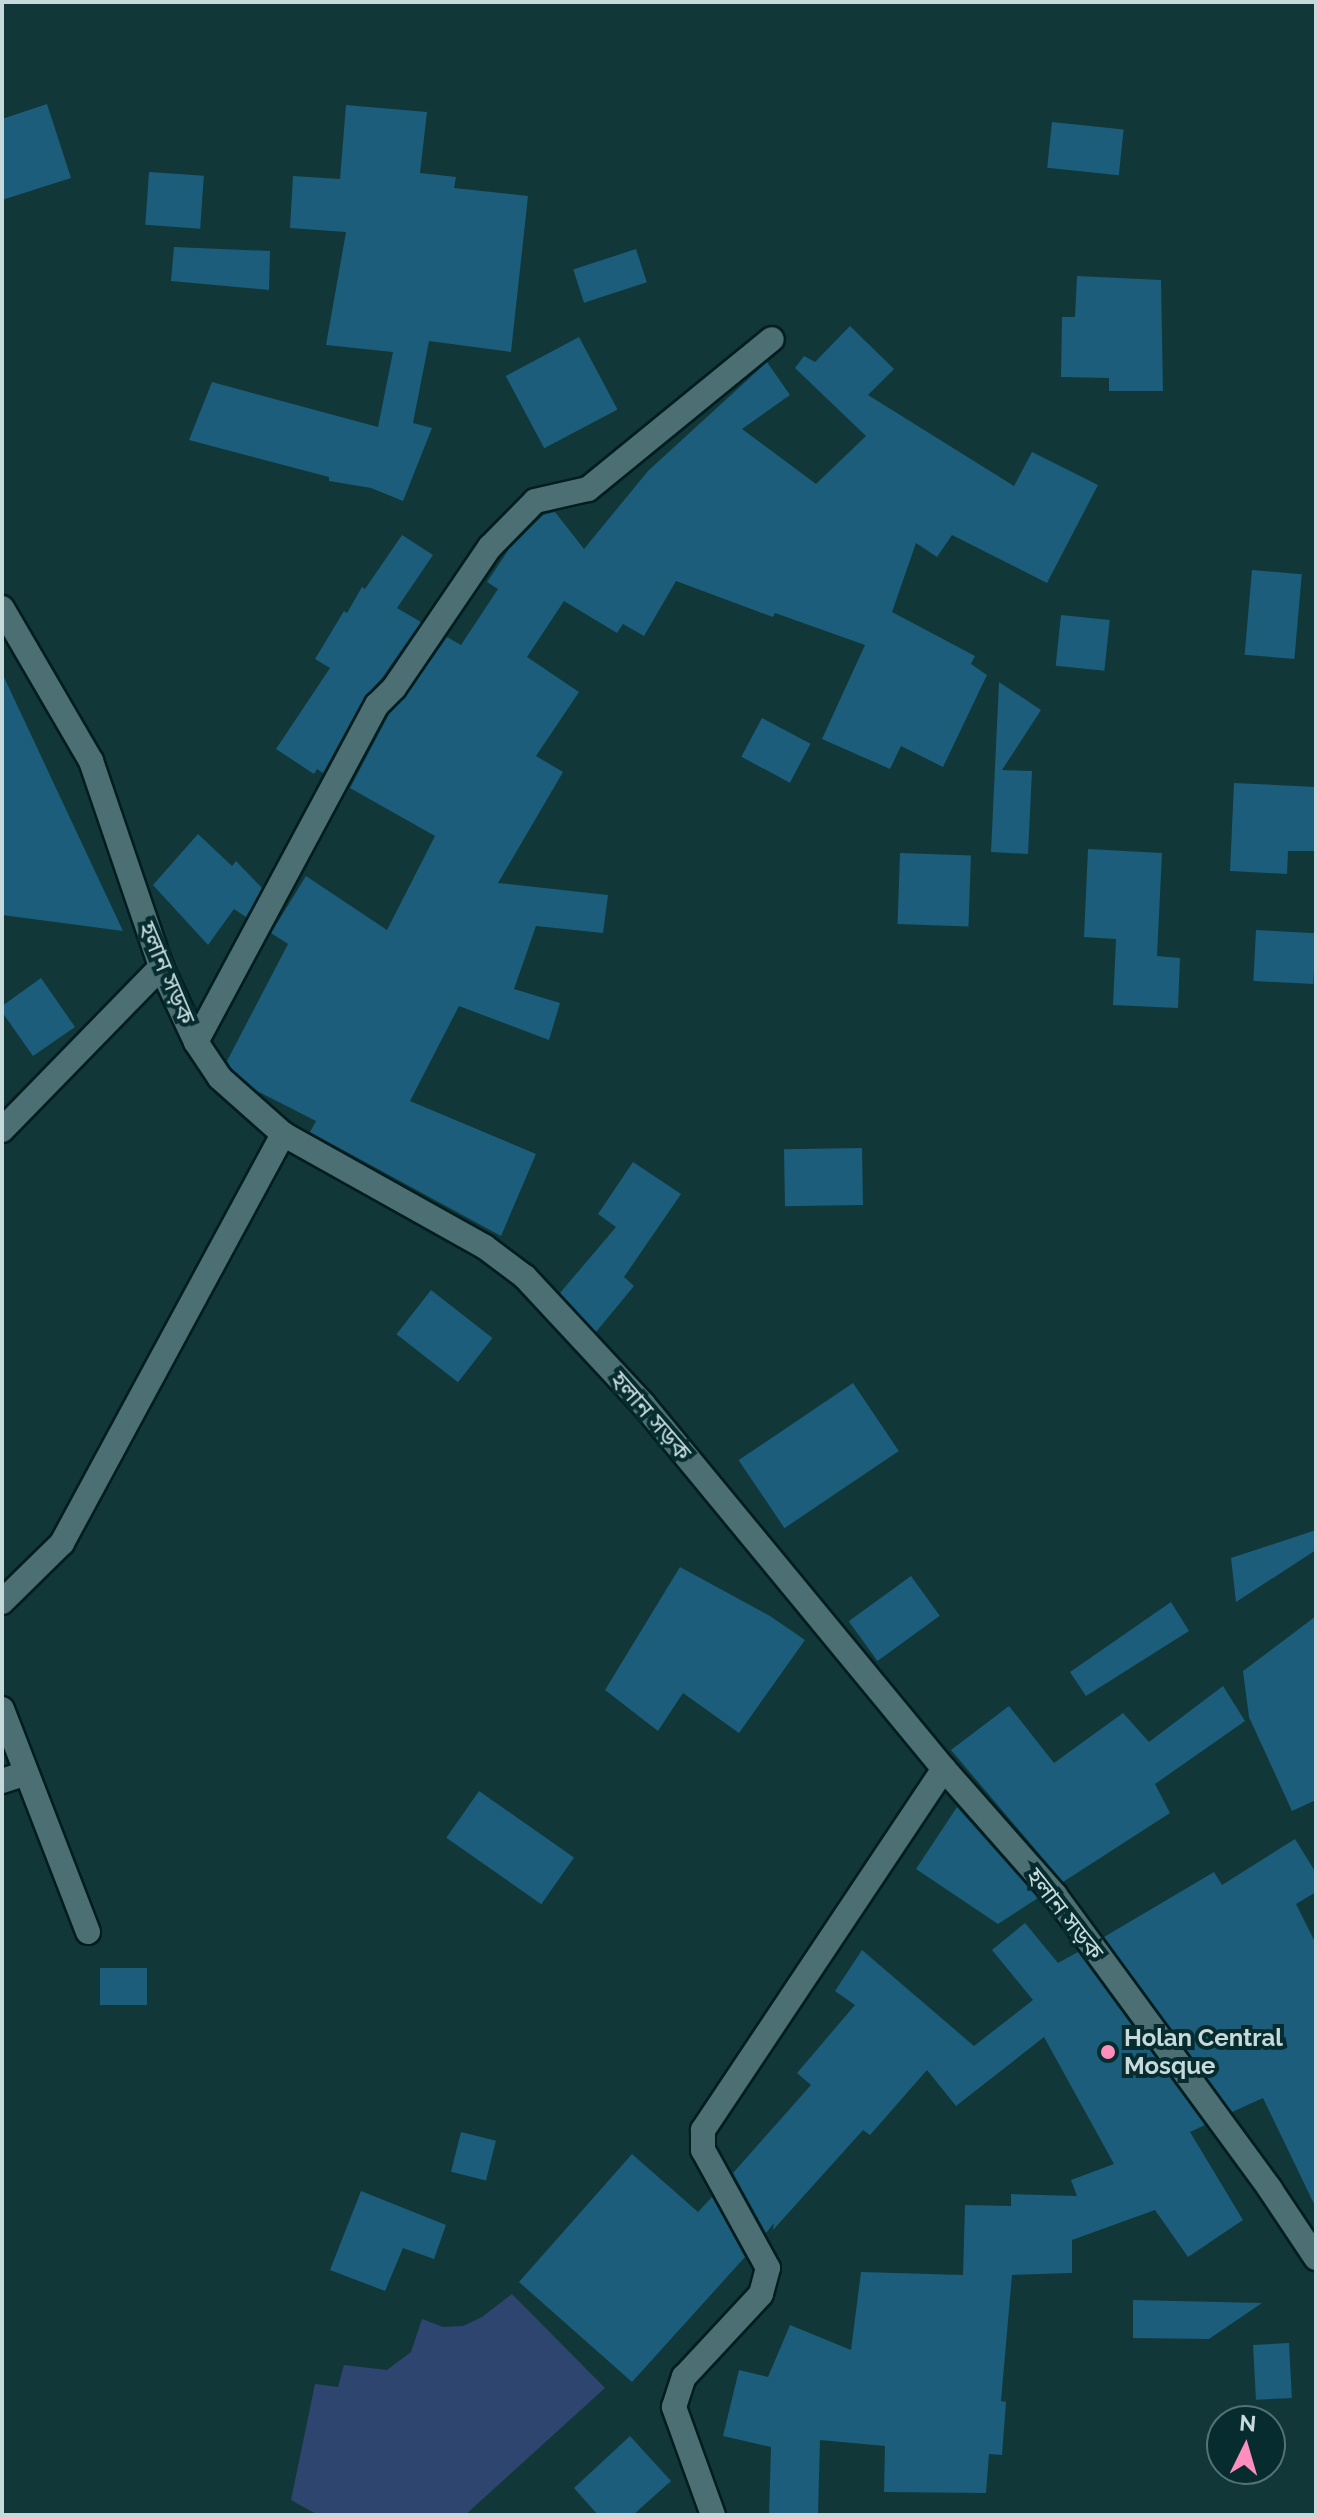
<!DOCTYPE html>
<html>
<head>
<meta charset="utf-8">
<style>
	body { margin:0 }
	#map { position:relative; width:1318px; height:2517px; overflow:hidden; background:#123739; font-family:Raleway,"Noto Sans Bengali",sans-serif }
	div>[style] { position:absolute }
	.water>* { inset:0; background:#2e4570 }
	.building>* { inset:0; background:#1b5d7a; transform-origin:0 0 }
	.roads { filter:drop-shadow(2px 0 #021d1f) drop-shadow(-2px 0 #021d1f) drop-shadow(0 2px #021d1f) drop-shadow(0 -2px #021d1f) }
	.street>* { height:24px; margin:-12px; padding:0 12px; transform-origin:12px; border-radius:12px; background:#4b6f72 }
	.dots>* { width:22px; height:22px; translate:-50% -50%; box-sizing:border-box; border:4px solid #062c2f; border-radius:50% }
	span { translate:-50% -50%; white-space:nowrap; text-align:center; line-height:1.15; -webkit-text-stroke:8px #062c2f; paint-order:stroke }
	.street-label { font-size:24px; color:#c6dadb }
	.poi-label { font-size:24px; color:#c6dadb; font-weight:700 }
	.left { translate:0 -50%; text-align:left }
	.frame { position:absolute; inset:0; border:4px solid #c6dadb; pointer-events:none }
	.north { position:absolute; left:1206px; top:2405px; width:80px; height:80px; box-sizing:border-box; background:#062c2f; border:2px solid #537274; border-radius:50%; rotate:5deg; font-size:22px; font-weight:700; line-height:32px; text-align:center; color:#c6dadb }
	.north::after { content:''; display:block; margin:auto; width:28px; height:36px; background:#fe8ebd; clip-path:polygon(50% 0,100% 100%,50% 72%,0 100%) }
</style>
</head>
<body>
<div id="map">
	<div class="water">
		<i style="clip-path:polygon(512px 2294px,605px 2388px,465px 2515px,318px 2515px,291px 2500px,315px 2384px,338px 2387px,344px 2365px,387px 2370px,411px 2352px,422px 2319px,443px 2327px,463px 2326px,482px 2317px)"></i>
	</div>
	<div class="building">
		<i style="clip-path:polygon(47px 104px,71px 178px,2px 200px,2px 119px)"></i>
		<i style="clip-path:polygon(346px 105px,427px 112px,420px 173px,456px 177px,454px 188px,528px 196px,511px 352px,429px 341px,413px 423px,432px 428px,403px 501px,371px 488px,329px 481px,329px 477px,189px 440px,212px 382px,378px 427px,393px 352px,326px 345px,346px 232px,290px 228px,293px 176px,340px 179px)"></i>
		<i style="left:1052px;top:122px;width:72px;height:46px;rotate:6deg"></i>
		<i style="left:149px;top:172px;width:55px;height:53px;rotate:4deg"></i>
		<i style="clip-path:polygon(174px 247px,270px 251px,269px 290px,171px 281px)"></i>
		<i style="left:636px;top:249px;width:35px;height:66px;rotate:72deg"></i>
		<i style="clip-path:polygon(1077px 276px,1161px 280px,1163px 391px,1109px 391px,1109px 378px,1061px 377px,1062px 317px,1075px 317px)"></i>
		<i style="clip-path:polygon(850px 326px,894px 369px,868px 395px,1014px 486px,1032px 452px,1098px 485px,1047px 583px,952px 535px,937px 557px,916px 543px,892px 612px,975px 656px,971px 664px,987px 675px,943px 767px,901px 746px,890px 769px,822px 739px,865px 645px,775px 613px,773px 617px,676px 581px,644px 636px,623px 624px,617px 633px,564px 601px,527px 657px,579px 692px,536px 756px,563px 772px,498px 883px,608px 895px,603px 933px,536px 926px,514px 989px,560px 1003px,549px 1040px,459px 1006px,410px 1101px,536px 1154px,501px 1236px,310px 1132px,316px 1121px,257px 1091px,231px 1068px,227px 1061px,288px 944px,271px 933px,306px 876px,387px 930px,435px 836px,350px 788px,389px 714px,406px 696px,447px 637px,461px 645px,498px 589px,487px 582px,509px 549px,543px 515px,555px 512px,584px 549px,648px 471px,767px 362px,790px 395px,742px 429px,816px 484px,866px 436px,795px 368px,804px 356px,815px 362px)"></i>
		<i style="left:579px;top:337px;width:82px;height:83px;rotate:62deg"></i>
		<i style="clip-path:polygon(402px 535px,433px 555px,397px 608px,421px 622px,382px 678px,364px 698px,323px 773px,317px 769px,314px 774px,276px 749px,330px 668px,315px 659px,344px 611px,347px 613px,362px 587px,365px 589px)"></i>
		<i style="left:1252px;top:570px;width:50px;height:85px;rotate:5deg"></i>
		<i style="left:1061px;top:615px;width:49px;height:51px;rotate:6deg"></i>
		<i style="clip-path:polygon(2px 673px,123px 931px,2px 915px)"></i>
		<i style="clip-path:polygon(999px 682px,1041px 710px,1002px 770px,1032px 771px,1028px 854px,991px 852px)"></i>
		<i style="left:762px;top:718px;width:55px;height:44px;rotate:28deg"></i>
		<i style="clip-path:polygon(1234px 783px,1316px 787px,1316px 851px,1288px 851px,1287px 874px,1230px 871px)"></i>
		<i style="clip-path:polygon(198px 834px,232px 866px,236px 861px,262px 888px,246px 917px,234px 909px,208px 945px,153px 885px)"></i>
		<i style="clip-path:polygon(1088px 849px,1162px 853px,1157px 956px,1180px 958px,1178px 1008px,1113px 1005px,1116px 939px,1084px 937px)"></i>
		<i style="left:900px;top:853px;width:71px;height:71px;rotate:2deg"></i>
		<i style="left:1256px;top:930px;width:60px;height:51px;rotate:3deg"></i>
		<i style="clip-path:polygon(41px 978px,75px 1027px,33px 1056px,2px 1012px,2px 1006px)"></i>
		<i style="left:862px;top:1148px;width:57px;height:78px;rotate:89deg"></i>
		<i style="clip-path:polygon(633px 1162px,681px 1194px,624px 1277px,634px 1286px,596px 1332px,560px 1293px,616px 1227px,598px 1214px)"></i>
		<i style="left:431px;top:1290px;width:78px;height:56px;rotate:38deg"></i>
		<i style="left:853px;top:1383px;width:82px;height:138px;rotate:56deg"></i>
		<i style="clip-path:polygon(1316px 1530px,1316px 1550px,1236px 1602px,1231px 1558px)"></i>
		<i style="clip-path:polygon(680px 1567px,770px 1616px,805px 1640px,739px 1733px,683px 1693px,658px 1731px,605px 1690px)"></i>
		<i style="left:911px;top:1576px;width:49px;height:77px;rotate:54deg"></i>
		<i style="clip-path:polygon(1171px 1602px,1189px 1631px,1086px 1696px,1070px 1672px)"></i>
		<i style="clip-path:polygon(1316px 1616px,1316px 1800px,1292px 1811px,1249px 1717px,1243px 1671px)"></i>
		<i style="clip-path:polygon(1223px 1686px,1245px 1721px,1155px 1784px,1170px 1813px,1063px 1882px,951px 1750px,1009px 1706px,1054px 1763px,1123px 1713px,1149px 1742px)"></i>
		<i style="left:479px;top:1791px;width:116px;height:57px;rotate:35deg"></i>
		<i style="clip-path:polygon(957px 1807px,1038px 1898px,998px 1924px,916px 1869px)"></i>
		<i style="clip-path:polygon(1295px 1839px,1316px 1873px,1316px 1892px,1296px 1904px,1316px 1944px,1316px 2208px,1263px 2098px,1232px 2112px,1104px 1937px,1214px 1872px,1222px 1885px)"></i>
		<i style="clip-path:polygon(1025px 1923px,1058px 1963px,1078px 1952px,1205px 2125px,1190px 2132px,1243px 2220px,1188px 2257px,1155px 2210px,1072px 2240px,1072px 2273px,1012px 2275px,1001px 2401px,1006px 2402px,1002px 2455px,989px 2454px,986px 2493px,884px 2492px,885px 2446px,820px 2440px,818px 2515px,769px 2515px,771px 2447px,723px 2436px,739px 2370px,768px 2377px,790px 2325px,851px 2350px,861px 2272px,963px 2275px,965px 2205px,1011px 2206px,1011px 2194px,1077px 2196px,1071px 2180px,1114px 2164px,1044px 2037px,956px 2106px,927px 2070px,870px 2135px,863px 2130px,773px 2230px,774px 2223px,766px 2233px,733px 2173px,811px 2085px,797px 2073px,855px 2005px,835px 1991px,862px 1950px,974px 2046px,1033px 2000px,992px 1950px)"></i>
		<i style="left:100px;top:1968px;width:47px;height:37px"></i>
		<i style="left:461px;top:2132px;width:36px;height:41px;rotate:14deg"></i>
		<i style="clip-path:polygon(632px 2154px,698px 2212px,712px 2197px,745px 2257px,632px 2382px,519px 2282px)"></i>
		<i style="clip-path:polygon(361px 2191px,446px 2225px,434px 2259px,403px 2248px,385px 2291px,330px 2270px)"></i>
		<i style="clip-path:polygon(1133px 2300px,1262px 2303px,1209px 2339px,1133px 2338px)"></i>
		<i style="left:1289px;top:2343px;width:55px;height:36px;rotate:87deg"></i>
		<i style="clip-path:polygon(630px 2436px,671px 2481px,633px 2515px,598px 2515px,574px 2488px)"></i>
	</div>
	<div class="roads">
		<div class="street">
			<i style="left:2px;top:608px;width:177px;rotate:59.8deg"></i>
			<i style="left:91px;top:761px;width:218px;rotate:71.2deg"></i>
			<i style="left:161px;top:967px;width:83px;rotate:65deg"></i>
			<i style="left:196px;top:1042px;width:43px;rotate:56.3deg"></i>
			<i style="left:220px;top:1078px;width:84px;rotate:41.6deg"></i>
			<i style="left:283px;top:1134px;width:231px;rotate:29.2deg"></i>
			<i style="left:485px;top:1247px;width:50px;rotate:36.9deg"></i>
			<i style="left:525px;top:1277px;width:173px;rotate:47.1deg"></i>
			<i style="left:643px;top:1404px;width:473px;rotate:50.5deg"></i>
			<i style="left:944px;top:1769px;width:168px;rotate:48.6deg"></i>
			<i style="left:1055px;top:1895px;width:364px;rotate:53.8deg"></i>
			<i style="left:1270px;top:2189px;width:83px;rotate:56.3deg"></i>
			<i style="left:196px;top:1042px;width:383px;rotate:-61.8deg"></i>
			<i style="left:377px;top:705px;width:24px;rotate:-45deg"></i>
			<i style="left:394px;top:688px;width:171px;rotate:-55.8deg"></i>
			<i style="left:490px;top:547px;width:64px;rotate:-45.6deg"></i>
			<i style="left:535px;top:501px;width:54px;rotate:-12.8deg"></i>
			<i style="left:588px;top:489px;width:237px;rotate:-39.2deg"></i>
			<i style="left:2px;top:1130px;width:228px;rotate:-45.7deg"></i>
			<i style="left:2px;top:1602px;width:84px;rotate:-44.5deg"></i>
			<i style="left:62px;top:1543px;width:465px;rotate:-61.6deg"></i>
			<i style="left:2px;top:1709px;width:239px;rotate:68.9deg"></i>
			<i style="left:2px;top:1781px;width:25px;rotate:-18deg"></i>
			<i style="left:713px;top:2515px;width:115px;rotate:-109.9deg"></i>
			<i style="left:674px;top:2407px;width:32px;rotate:-72deg"></i>
			<i style="left:684px;top:2377px;width:113px;rotate:-47.1deg"></i>
			<i style="left:761px;top:2294px;width:27px;rotate:-75deg"></i>
			<i style="left:768px;top:2268px;width:135px;rotate:-118.8deg"></i>
			<i style="left:703px;top:2150px;width:20px;rotate:-90deg"></i>
			<i style="left:703px;top:2130px;width:434px;rotate:-56.3deg"></i>
		</div>
	</div>
	<div class="dots">
		<i style="left:1108px;top:2052px;background:#fe8ebd"></i>
	</div>
	<div class="street-label">
		<span style="left:167px;top:973px;rotate:67deg">হলান সড়ক</span>
		<span style="left:651px;top:1416px;rotate:49deg">হলান সড়ক</span>
		<span style="left:1065px;top:1914px;rotate:52deg">হলান সড়ক</span>
	</div>
	<div class="poi-label">
		<span class="left" style="left:1124px;top:2052px">Holan Central<br>Mosque</span>
	</div>
	<div class="frame"></div>
	<div class="north">N</div>
</div>
</body>
</html>
